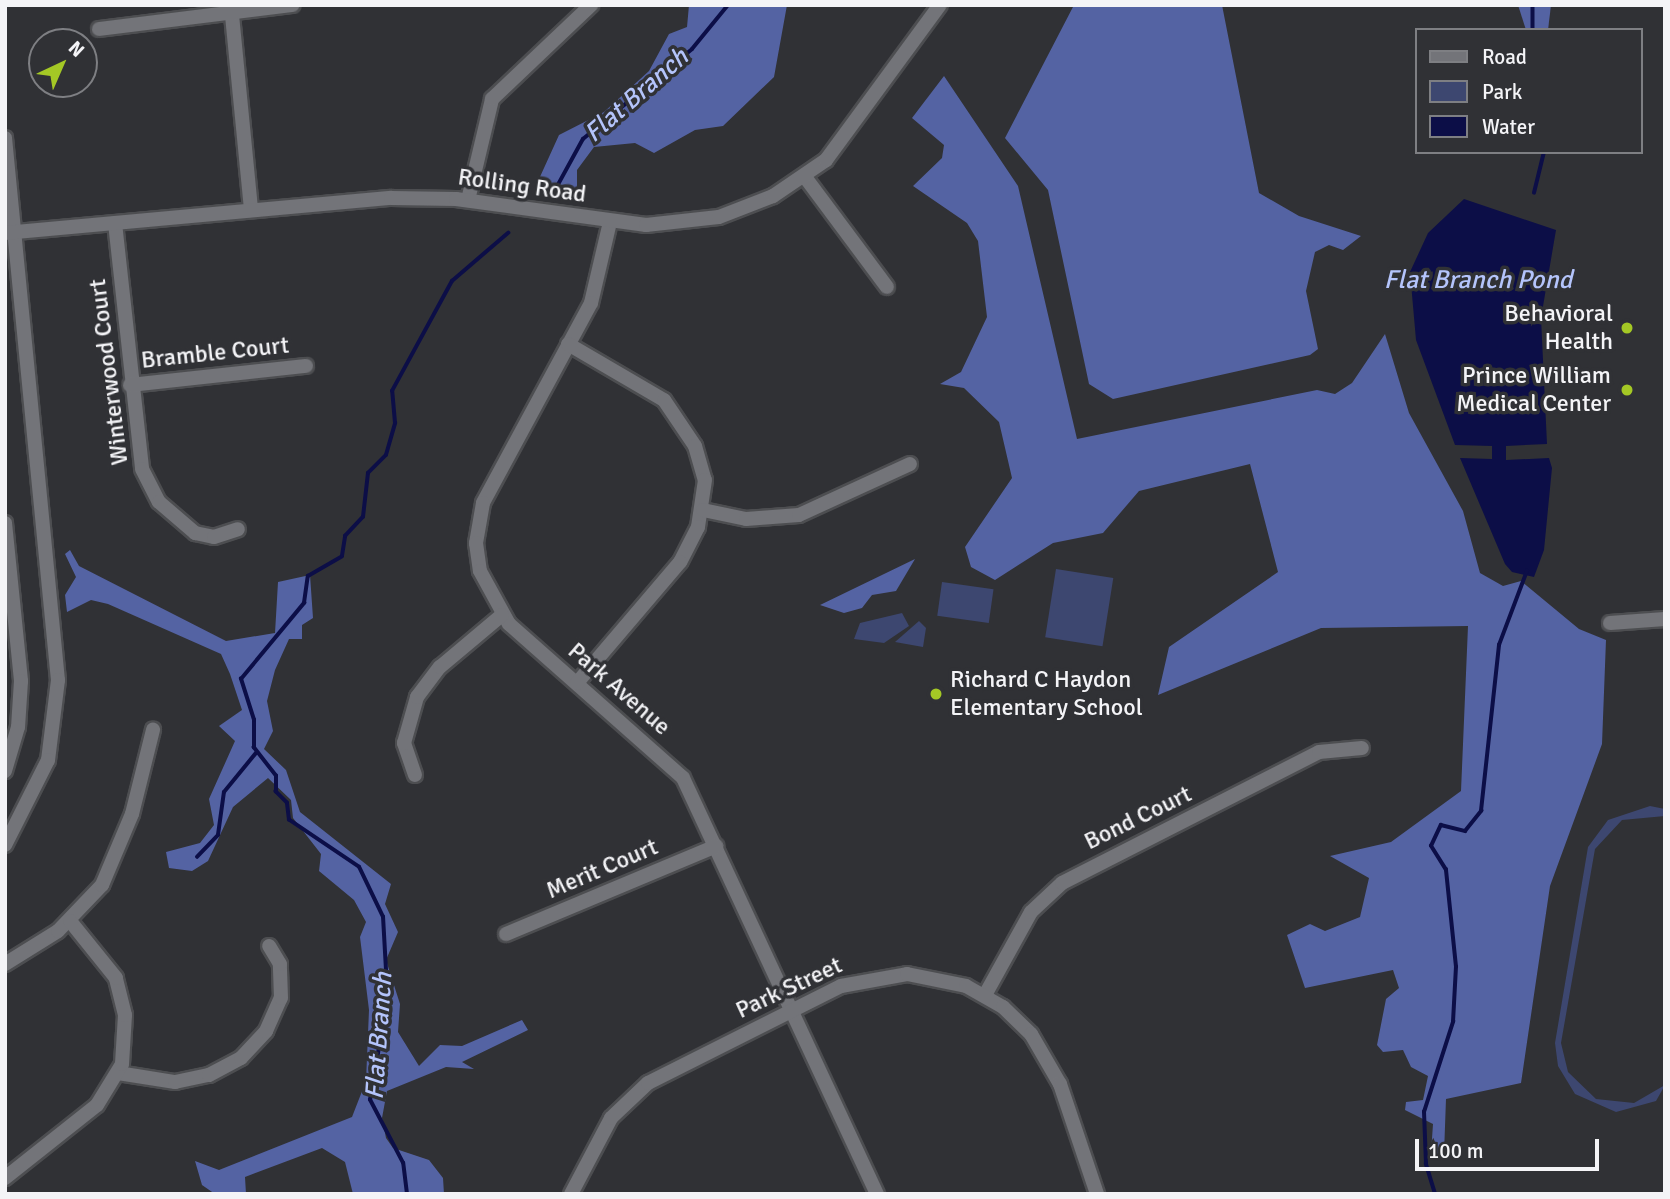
<!DOCTYPE html>
<html>
<head>
<meta charset="utf-8">
<style>
	body { margin:0 }
	#map { position:relative; width:1670px; height:1199px; overflow:hidden; background:#303135; font-family:Signika,sans-serif }
	div>[style] { position:absolute }
	.green>* { inset:0; background:#3d4770; transform-origin:0 0 }
	.forest>* { inset:0; background:#5463a3 }
	.water>* { inset:0; background:#0c0e47 }
	.stream>* { height:3.5px; margin:-1.75px; padding:0 1.75px; transform-origin:1.75px; border-radius:1.75px; background:#0c0e47 }
	.roads { filter:drop-shadow(2px 0 #4d4e51) drop-shadow(-2px 0 #4d4e51) drop-shadow(0 2px #4d4e51) drop-shadow(0 -2px #4d4e51) }
	.minor>* { height:14px; margin:-7px; padding:0 7px; transform-origin:7px; border-radius:7px; background:#737479 }
	.dots>* { width:19px; height:19px; translate:-50% -50%; box-sizing:border-box; border:4px solid #303135; border-radius:50% }
	span { translate:-50% -50%; white-space:nowrap; text-align:center; line-height:1.15; -webkit-text-stroke:7px #303135; paint-order:stroke }
	.street-label { font-size:24px; color:#f4f4f7 }
	.poi-label { font-size:24px; color:#f4f4f7 }
	.right { translate:-100% -50%; text-align:right }
	.left { translate:0 -50%; text-align:left }
	.water-label { font-size:26px; color:#b4c4fb; font-style:italic }
	.frame { position:absolute; inset:0; border:7px solid #f4f4f7; pointer-events:none }
	.legend { position:absolute; left:1415px; top:28px; width:228px; height:126px; box-sizing:border-box; background:#303135; border:2px solid #7e7f83; margin:0; padding:9px 12px; list-style:none; font-size:21px; color:#f4f4f7 }
	.legend li { display:flex; align-items:center; gap:14px; height:35px }
	.legend b { width:35px; border:2px solid #7e7f83 }
	.north { position:absolute; left:28px; top:28px; width:70px; height:70px; box-sizing:border-box; background:#303135; border:2px solid #7e7f83; border-radius:50%; rotate:44deg; font-size:19px; font-weight:700; line-height:28px; text-align:center; color:#f4f4f7 }
	.north::after { content:''; display:block; margin:auto; width:24px; height:32px; background:#a4c825; clip-path:polygon(50% 0,100% 100%,50% 72%,0 100%) }
	.scale { position:absolute; left:1415px; top:1139px; width:184px; height:32px; box-sizing:border-box; border:4px solid #f4f4f7; border-top:0; padding-left:9px; font-size:21px; line-height:24px; white-space:nowrap; color:#f4f4f7; -webkit-text-stroke:5px #303135; paint-order:stroke }
</style>
</head>
<body>
<div id="map">
	<div class="green">
		<i style="left:1056px;top:569px;width:58px;height:69px;rotate:9deg"></i>
		<i style="left:942px;top:582px;width:52px;height:34px;rotate:8deg"></i>
		<i style="clip-path:polygon(902px 613px,909px 626px,884px 643px,854px 639px,860px 623px)"></i>
		<i style="clip-path:polygon(919px 621px,926px 628px,923px 647px,895px 642px)"></i>
		<i style="clip-path:polygon(1650px 806px,1665px 809px,1665px 816px,1622px 820px,1595px 849px,1561px 1043px,1568px 1072px,1596px 1099px,1634px 1103px,1665px 1085px,1656px 1101px,1616px 1112px,1575px 1094px,1558px 1066px,1555px 1043px,1588px 847px,1608px 820px)"></i>
	</div>
	<div class="forest">
		<i style="clip-path:polygon(689px 5px,787px 5px,774px 77px,723px 126px,695px 130px,654px 153px,635px 143px,594px 147px,577px 170px,577px 191px,534px 190px,559px 135px,604px 112px,649px 71px,669px 34px,687px 27px)"></i>
		<i style="clip-path:polygon(1074px 5px,1222px 5px,1259px 193px,1299px 216px,1361px 236px,1343px 250px,1329px 245px,1315px 252px,1306px 291px,1318px 349px,1310px 355px,1113px 399px,1089px 384px,1048px 190px,1005px 138px)"></i>
		<i style="clip-path:polygon(1518px 5px,1551px 5px,1548px 30px,1526px 30px)"></i>
		<i style="clip-path:polygon(944px 76px,1018px 186px,1077px 439px,1317px 390px,1335px 394px,1352px 383px,1385px 334px,1409px 413px,1463px 511px,1480px 573px,1503px 586px,1521px 581px,1579px 629px,1606px 640px,1602px 744px,1550px 886px,1521px 1083px,1446px 1099px,1444px 1154px,1431px 1153px,1433px 1124px,1405px 1110px,1406px 1102px,1423px 1100px,1428px 1076px,1411px 1067px,1403px 1050px,1383px 1052px,1377px 1045px,1386px 999px,1399px 988px,1393px 970px,1305px 988px,1287px 935px,1310px 924px,1325px 931px,1360px 917px,1369px 878px,1330px 856px,1391px 842px,1461px 791px,1468px 626px,1321px 628px,1158px 695px,1169px 647px,1278px 572px,1250px 464px,1139px 491px,1103px 533px,1053px 543px,995px 580px,971px 567px,965px 547px,1012px 478px,999px 422px,964px 388px,940px 384px,961px 372px,987px 317px,978px 241px,967px 223px,913px 186px,942px 158px,944px 145px,912px 118px)"></i>
		<i style="clip-path:polygon(70px 550px,79px 566px,226px 641px,275px 633px,278px 582px,310px 575px,313px 618px,302px 625px,302px 639px,289px 639px,275px 670px,267px 701px,273px 731px,264px 749px,286px 770px,300px 812px,391px 884px,385px 904px,398px 932px,386px 960px,400px 1004px,398px 1032px,419px 1066px,440px 1045px,462px 1046px,522px 1020px,528px 1030px,462px 1062px,474px 1069px,446px 1067px,387px 1091px,382px 1118px,386px 1138px,393px 1148px,429px 1160px,443px 1178px,444px 1194px,353px 1194px,345px 1162px,322px 1148px,245px 1177px,246px 1194px,215px 1194px,202px 1185px,195px 1161px,219px 1170px,352px 1117px,366px 1081px,369px 1010px,360px 937px,366px 922px,354px 900px,319px 871px,321px 854px,293px 818px,291px 800px,268px 778px,233px 807px,208px 861px,192px 871px,169px 868px,166px 852px,200px 843px,214px 825px,209px 799px,235px 741px,219px 726px,242px 710px,230px 674px,221px 654px,108px 604px,91px 600px,67px 612px,65px 595px,76px 577px,65px 554px)"></i>
		<i style="clip-path:polygon(915px 559px,896px 591px,872px 595px,862px 608px,844px 613px,820px 605px)"></i>
	</div>
	<div class="water">
		<i style="clip-path:polygon(1464px 199px,1556px 230px,1541px 318px,1547px 444px,1506px 446px,1506px 460px,1549px 458px,1552px 468px,1544px 550px,1534px 577px,1512px 572px,1505px 564px,1460px 458px,1492px 459px,1492px 446px,1455px 445px,1416px 340px,1410px 272px,1428px 233px)"></i>
	</div>
	<div class="stream">
		<i style="left:1533px;top:5px;width:25px;rotate:90deg"></i>
		<i style="left:554px;top:192px;width:60px;rotate:-61.3deg"></i>
		<i style="left:583px;top:139px;width:141px;rotate:-39.5deg"></i>
		<i style="left:692px;top:49px;width:57px;rotate:-50.7deg"></i>
		<i style="left:1534px;top:193px;width:42px;rotate:-76.3deg"></i>
		<i style="left:197px;top:857px;width:30px;rotate:-46deg"></i>
		<i style="left:218px;top:835px;width:43px;rotate:-82.1deg"></i>
		<i style="left:224px;top:792px;width:50px;rotate:-50.6deg"></i>
		<i style="left:407px;top:1194px;width:31px;rotate:-97deg"></i>
		<i style="left:403px;top:1163px;width:71px;rotate:-117.6deg"></i>
		<i style="left:370px;top:1100px;width:71px;rotate:-80.3deg"></i>
		<i style="left:382px;top:1030px;width:28px;rotate:-98deg"></i>
		<i style="left:378px;top:1002px;width:17px;rotate:-57deg"></i>
		<i style="left:387px;top:988px;width:71px;rotate:-93.2deg"></i>
		<i style="left:383px;top:917px;width:55px;rotate:-115.6deg"></i>
		<i style="left:359px;top:867px;width:84px;rotate:-146.1deg"></i>
		<i style="left:289px;top:820px;width:17px;rotate:-97deg"></i>
		<i style="left:287px;top:803px;width:16px;rotate:-135deg"></i>
		<i style="left:276px;top:792px;width:16px;rotate:-90deg"></i>
		<i style="left:276px;top:776px;width:36px;rotate:-128deg"></i>
		<i style="left:254px;top:748px;width:28px;rotate:-90deg"></i>
		<i style="left:254px;top:720px;width:43px;rotate:-107.6deg"></i>
		<i style="left:241px;top:679px;width:99px;rotate:-50.3deg"></i>
		<i style="left:304px;top:603px;width:27px;rotate:-82deg"></i>
		<i style="left:308px;top:576px;width:39px;rotate:-30deg"></i>
		<i style="left:342px;top:556px;width:20px;rotate:-81deg"></i>
		<i style="left:345px;top:536px;width:26px;rotate:-47deg"></i>
		<i style="left:363px;top:517px;width:44px;rotate:-83.5deg"></i>
		<i style="left:368px;top:473px;width:25px;rotate:-45deg"></i>
		<i style="left:386px;top:455px;width:33px;rotate:-74deg"></i>
		<i style="left:395px;top:423px;width:32px;rotate:-95deg"></i>
		<i style="left:392px;top:391px;width:125px;rotate:-61.4deg"></i>
		<i style="left:452px;top:281px;width:74px;rotate:-40.6deg"></i>
		<i style="left:1435px;top:1194px;width:31px;rotate:-107deg"></i>
		<i style="left:1426px;top:1164px;width:52px;rotate:-92.2deg"></i>
		<i style="left:1424px;top:1112px;width:95px;rotate:-72.1deg"></i>
		<i style="left:1453px;top:1022px;width:55px;rotate:-86.9deg"></i>
		<i style="left:1456px;top:967px;width:98px;rotate:-95.9deg"></i>
		<i style="left:1446px;top:870px;width:28px;rotate:-122deg"></i>
		<i style="left:1431px;top:846px;width:23px;rotate:-65deg"></i>
		<i style="left:1441px;top:825px;width:25px;rotate:14deg"></i>
		<i style="left:1465px;top:831px;width:26px;rotate:-51deg"></i>
		<i style="left:1481px;top:811px;width:167px;rotate:-83.8deg"></i>
		<i style="left:1499px;top:645px;width:79px;rotate:-69.3deg"></i>
	</div>
	<div class="roads">
		<div class="minor">
			<i style="left:231px;top:5px;width:206px;rotate:84.4deg"></i>
			<i style="left:99px;top:29px;width:195px;rotate:-7.1deg"></i>
			<i style="left:5px;top:138px;width:545px;rotate:84.42deg"></i>
			<i style="left:58px;top:680px;width:81px;rotate:97.1deg"></i>
			<i style="left:48px;top:760px;width:95px;rotate:116.8deg"></i>
			<i style="left:805px;top:177px;width:137px;rotate:53.3deg"></i>
			<i style="left:468px;top:200px;width:104px;rotate:-76.6deg"></i>
			<i style="left:492px;top:99px;width:137px;rotate:-43.5deg"></i>
			<i style="left:610px;top:222px;width:83px;rotate:103.2deg"></i>
			<i style="left:591px;top:303px;width:227px;rotate:118.4deg"></i>
			<i style="left:483px;top:503px;width:41px;rotate:99.9deg"></i>
			<i style="left:476px;top:543px;width:28px;rotate:82deg"></i>
			<i style="left:480px;top:571px;width:60px;rotate:61.3deg"></i>
			<i style="left:509px;top:624px;width:232px;rotate:41.5deg"></i>
			<i style="left:683px;top:778px;width:459px;rotate:65deg"></i>
			<i style="left:115px;top:223px;width:247px;rotate:83.7deg"></i>
			<i style="left:142px;top:469px;width:37px;rotate:63deg"></i>
			<i style="left:159px;top:502px;width:48px;rotate:40.7deg"></i>
			<i style="left:195px;top:533px;width:19px;rotate:12deg"></i>
			<i style="left:214px;top:537px;width:25px;rotate:-18deg"></i>
			<i style="left:5px;top:233px;width:388px;rotate:-5.2deg"></i>
			<i style="left:391px;top:198px;width:65px;rotate:0.9deg"></i>
			<i style="left:456px;top:199px;width:192px;rotate:7.8deg"></i>
			<i style="left:646px;top:225px;width:73px;rotate:-6.3deg"></i>
			<i style="left:719px;top:217px;width:58px;rotate:-21.3deg"></i>
			<i style="left:773px;top:196px;width:64px;rotate:-34.2deg"></i>
			<i style="left:826px;top:160px;width:192px;rotate:-53.7deg"></i>
			<i style="left:568px;top:344px;width:111px;rotate:30.3deg"></i>
			<i style="left:664px;top:400px;width:55px;rotate:56deg"></i>
			<i style="left:695px;top:446px;width:35px;rotate:74deg"></i>
			<i style="left:705px;top:480px;width:48px;rotate:98.5deg"></i>
			<i style="left:698px;top:527px;width:39px;rotate:117deg"></i>
			<i style="left:680px;top:562px;width:159px;rotate:130.4deg"></i>
			<i style="left:130px;top:385px;width:177px;rotate:-6.2deg"></i>
			<i style="left:703px;top:510px;width:44px;rotate:11.8deg"></i>
			<i style="left:746px;top:519px;width:53px;rotate:-4.3deg"></i>
			<i style="left:799px;top:515px;width:122px;rotate:-24.7deg"></i>
			<i style="left:5px;top:523px;width:159px;rotate:84.2deg"></i>
			<i style="left:21px;top:681px;width:46px;rotate:93.7deg"></i>
			<i style="left:18px;top:727px;width:46px;rotate:106.5deg"></i>
			<i style="left:1610px;top:623px;width:55px;rotate:-4.2deg"></i>
			<i style="left:415px;top:775px;width:34px;rotate:-109deg"></i>
			<i style="left:404px;top:743px;width:48px;rotate:-74.2deg"></i>
			<i style="left:417px;top:697px;width:38px;rotate:-53deg"></i>
			<i style="left:440px;top:667px;width:81px;rotate:-40deg"></i>
			<i style="left:506px;top:934px;width:228px;rotate:-22.7deg"></i>
			<i style="left:5px;top:964px;width:62px;rotate:-31.9deg"></i>
			<i style="left:58px;top:931px;width:64px;rotate:-46.3deg"></i>
			<i style="left:102px;top:885px;width:77px;rotate:-67.1deg"></i>
			<i style="left:132px;top:814px;width:87px;rotate:-76deg"></i>
			<i style="left:985px;top:995px;width:95px;rotate:-61deg"></i>
			<i style="left:1031px;top:912px;width:42px;rotate:-43.1deg"></i>
			<i style="left:1062px;top:883px;width:288px;rotate:-27deg"></i>
			<i style="left:1319px;top:752px;width:43px;rotate:-5.3deg"></i>
			<i style="left:118px;top:1073px;width:58px;rotate:9deg"></i>
			<i style="left:175px;top:1082px;width:35px;rotate:-12deg"></i>
			<i style="left:209px;top:1075px;width:36px;rotate:-28deg"></i>
			<i style="left:241px;top:1058px;width:37px;rotate:-47deg"></i>
			<i style="left:266px;top:1031px;width:36px;rotate:-66deg"></i>
			<i style="left:281px;top:998px;width:34px;rotate:-92deg"></i>
			<i style="left:280px;top:964px;width:21px;rotate:-121deg"></i>
			<i style="left:5px;top:1178px;width:117px;rotate:-38.4deg"></i>
			<i style="left:97px;top:1105px;width:48px;rotate:-58.6deg"></i>
			<i style="left:122px;top:1064px;width:49px;rotate:-86.5deg"></i>
			<i style="left:125px;top:1015px;width:38px;rotate:-104deg"></i>
			<i style="left:116px;top:978px;width:73px;rotate:-128.9deg"></i>
			<i style="left:571px;top:1194px;width:86px;rotate:-62.2deg"></i>
			<i style="left:611px;top:1118px;width:51px;rotate:-43.4deg"></i>
			<i style="left:648px;top:1083px;width:216px;rotate:-26.7deg"></i>
			<i style="left:841px;top:986px;width:67px;rotate:-10.3deg"></i>
			<i style="left:907px;top:974px;width:60px;rotate:11.5deg"></i>
			<i style="left:966px;top:986px;width:43px;rotate:29.6deg"></i>
			<i style="left:1003px;top:1007px;width:39px;rotate:44deg"></i>
			<i style="left:1031px;top:1034px;width:58px;rotate:59.9deg"></i>
			<i style="left:1060px;top:1084px;width:116px;rotate:71.4deg"></i>
		</div>
	</div>
	<div class="dots">
		<i style="left:1627px;top:328px;background:#a4c825"></i>
		<i style="left:1627px;top:390px;background:#a4c825"></i>
		<i style="left:936px;top:694px;background:#a4c825"></i>
	</div>
	<div class="street-label">
		<span style="left:522px;top:186px;rotate:8deg">Rolling Road</span>
		<span style="left:215px;top:353px;rotate:-6deg">Bramble Court</span>
		<span style="left:109px;top:372px;rotate:-97deg">Winterwood Court</span>
		<span style="left:619px;top:689px;rotate:41deg">Park Avenue</span>
		<span style="left:1138px;top:818px;rotate:-26deg">Bond Court</span>
		<span style="left:602px;top:869px;rotate:-23deg">Merit Court</span>
		<span style="left:789px;top:988px;rotate:-25deg">Park Street</span>
	</div>
	<div class="poi-label">
		<span class="right" style="left:1613px;top:328px">Behavioral<br>Health</span>
		<span class="right" style="left:1611px;top:390px">Prince William<br>Medical Center</span>
		<span class="left" style="left:950px;top:694px">Richard C Haydon<br>Elementary School</span>
	</div>
	<div class="water-label">
		<span style="left:637px;top:96px;rotate:-41deg">Flat Branch</span>
		<span style="left:1478px;top:281px">Flat Branch Pond</span>
		<span style="left:380px;top:1036px;rotate:-86deg">Flat Branch</span>
	</div>
	<div class="frame"></div>
	<ul class="legend">
	<li><b style="height:9px;background:#737479"></b>Road</li>
	<li><b style="height:19px;background:#3d4770"></b>Park</li>
	<li><b style="height:19px;background:#0c0e47"></b>Water</li>
	</ul>
	<div class="north">N</div>
	<div class="scale">100 m</div>
</div>
</body>
</html>
